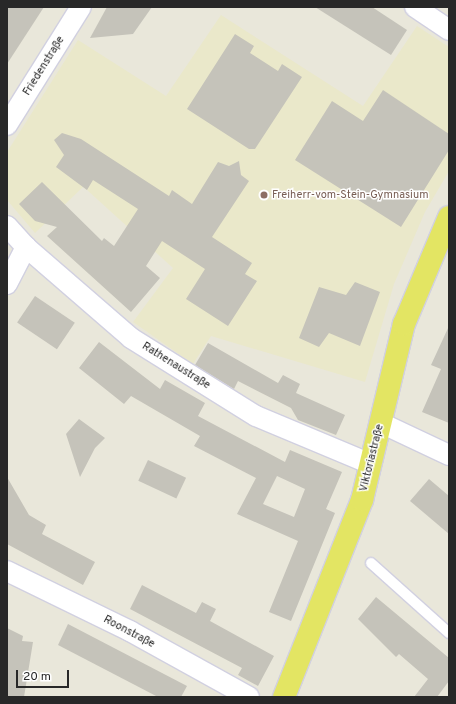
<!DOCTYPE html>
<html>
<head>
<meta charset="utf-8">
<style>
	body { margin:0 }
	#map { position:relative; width:456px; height:704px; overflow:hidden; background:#e9e7da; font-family:Overpass,sans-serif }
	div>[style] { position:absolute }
	.education>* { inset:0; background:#eae8ca }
	.building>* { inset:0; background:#c5c3ba; transform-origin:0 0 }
	.roads { filter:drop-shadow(1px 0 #d1d0e0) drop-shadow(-1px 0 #d1d0e0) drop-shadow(0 1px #d1d0e0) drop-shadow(0 -1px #d1d0e0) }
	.service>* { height:10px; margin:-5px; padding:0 5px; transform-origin:5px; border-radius:5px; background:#fff }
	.minor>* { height:20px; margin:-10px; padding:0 10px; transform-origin:10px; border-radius:10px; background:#fff }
	.primary>* { height:22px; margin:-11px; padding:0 11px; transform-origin:11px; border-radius:11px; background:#e3e563 }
	.dots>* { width:11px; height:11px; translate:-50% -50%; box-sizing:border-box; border:2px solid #fff; border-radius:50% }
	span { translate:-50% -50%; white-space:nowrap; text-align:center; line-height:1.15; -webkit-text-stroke:3px #fff; paint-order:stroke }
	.street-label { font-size:11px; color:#282828 }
	.education-label { font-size:11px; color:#785e54 }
	.left { translate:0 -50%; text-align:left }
	.frame { position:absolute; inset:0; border:8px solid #282828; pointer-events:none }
	.scale { position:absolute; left:16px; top:670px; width:53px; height:18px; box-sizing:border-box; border:2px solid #282828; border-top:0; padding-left:5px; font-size:12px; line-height:14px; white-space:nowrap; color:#282828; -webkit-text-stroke:3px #fff; paint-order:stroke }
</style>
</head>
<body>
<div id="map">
	<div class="education">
		<i style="clip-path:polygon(221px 15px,363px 106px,417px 26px,449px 47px,449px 171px,425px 212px,394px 284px,365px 382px,211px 336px,193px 364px,133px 322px,173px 268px,87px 190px,83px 187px,35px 233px,7px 200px,7px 152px,78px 40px,166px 96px)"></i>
	</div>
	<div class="building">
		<i style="clip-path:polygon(7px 7px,44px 7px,7px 64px)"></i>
		<i style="clip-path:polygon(107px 7px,152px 7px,133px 34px,90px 38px)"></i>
		<i style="clip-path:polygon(315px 7px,372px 7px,407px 30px,391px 55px)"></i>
		<i style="clip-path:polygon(235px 34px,254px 46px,250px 53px,278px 71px,282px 64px,302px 77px,255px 149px,249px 149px,187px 109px)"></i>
		<i style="clip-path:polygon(383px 90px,449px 134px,449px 150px,401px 227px,295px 160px,332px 101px,363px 121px)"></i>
		<i style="clip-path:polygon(62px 133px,81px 139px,169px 196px,172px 190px,192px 204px,218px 162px,229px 166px,239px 161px,241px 175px,249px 181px,212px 237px,252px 263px,245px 274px,257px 281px,228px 326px,186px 299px,205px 269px,162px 241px,146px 266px,160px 278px,131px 312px,47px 236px,57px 227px,35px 221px,19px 204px,42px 182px,102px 241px,104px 238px,114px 246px,138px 209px,93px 180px,87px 190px,56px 167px,64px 155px,54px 140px)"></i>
		<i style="clip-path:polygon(355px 282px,380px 292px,360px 346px,329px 333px,319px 347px,299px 338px,319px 287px,346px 295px)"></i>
		<i style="left:35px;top:296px;width:48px;height:32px;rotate:34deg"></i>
		<i style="clip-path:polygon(449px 326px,449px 423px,422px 412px,441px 369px,431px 365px)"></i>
		<i style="clip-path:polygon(evenodd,99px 342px,160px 389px,165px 380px,205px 403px,198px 416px,285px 462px,290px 450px,342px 472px,326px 509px,335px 513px,291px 621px,269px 612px,298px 541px,237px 514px,256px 478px,194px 446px,200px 436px,131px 396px,124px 404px,79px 368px,99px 342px,277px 476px,305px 489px,294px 517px,263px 504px,277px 476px)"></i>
		<i style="clip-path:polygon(208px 343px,278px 383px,283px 375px,300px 384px,296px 393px,345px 415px,336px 435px,298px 420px,291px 408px,238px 381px,234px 389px,195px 365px)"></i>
		<i style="clip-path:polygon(79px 419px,105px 438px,95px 448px,80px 477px,66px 434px)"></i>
		<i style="left:148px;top:460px;width:42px;height:23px;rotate:25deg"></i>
		<i style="clip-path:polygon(7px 477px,29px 515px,46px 525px,42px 534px,95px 562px,83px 585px,7px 544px)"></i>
		<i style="clip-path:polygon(429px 479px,449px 496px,449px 534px,410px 501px)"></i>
		<i style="clip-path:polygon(142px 585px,196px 613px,202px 602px,216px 609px,210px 621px,274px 656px,258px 686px,238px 675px,242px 668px,130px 609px)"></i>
		<i style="clip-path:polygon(376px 597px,449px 658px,449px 681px,437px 697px,414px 697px,428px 679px,399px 654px,396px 657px,358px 619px)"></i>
		<i style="clip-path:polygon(68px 624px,187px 686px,181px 697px,158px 697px,58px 645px)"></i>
		<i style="clip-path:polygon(7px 628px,23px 636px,22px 641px,33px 642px,24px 697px,7px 697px)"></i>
	</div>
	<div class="roads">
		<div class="service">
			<i style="left:371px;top:563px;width:105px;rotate:41.9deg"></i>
		</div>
		<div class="minor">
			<i style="left:415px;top:7px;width:41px;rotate:34.1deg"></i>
			<i style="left:7px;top:125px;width:139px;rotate:-57.9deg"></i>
			<i style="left:7px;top:226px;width:28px;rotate:48deg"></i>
			<i style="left:26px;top:247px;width:139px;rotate:40.9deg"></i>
			<i style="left:131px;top:338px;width:147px;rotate:32deg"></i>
			<i style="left:256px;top:416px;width:125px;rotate:22.7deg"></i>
			<i style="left:7px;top:284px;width:42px;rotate:-62.8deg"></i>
			<i style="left:381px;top:423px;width:75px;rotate:25.2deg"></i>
			<i style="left:7px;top:571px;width:137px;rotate:26deg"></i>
			<i style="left:130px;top:631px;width:136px;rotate:29deg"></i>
		</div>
		<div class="primary">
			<i style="left:284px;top:697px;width:212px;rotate:-68.4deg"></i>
			<i style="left:362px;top:500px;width:181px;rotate:-76.6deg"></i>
			<i style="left:404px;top:324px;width:116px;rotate:-67.2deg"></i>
		</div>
	</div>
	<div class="dots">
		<i style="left:264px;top:195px;background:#8d6e63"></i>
	</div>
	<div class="street-label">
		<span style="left:44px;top:66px;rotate:-58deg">Friedenstraße</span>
		<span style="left:176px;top:366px;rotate:32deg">Rathenaustraße</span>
		<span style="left:372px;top:458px;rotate:-76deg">Viktoriastraße</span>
		<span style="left:129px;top:632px;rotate:28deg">Roonstraße</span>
	</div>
	<div class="education-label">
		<span class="left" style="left:272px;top:195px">Freiherr-vom-Stein-Gymnasium</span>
	</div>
	<div class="frame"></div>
	<div class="scale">20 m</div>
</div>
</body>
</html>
